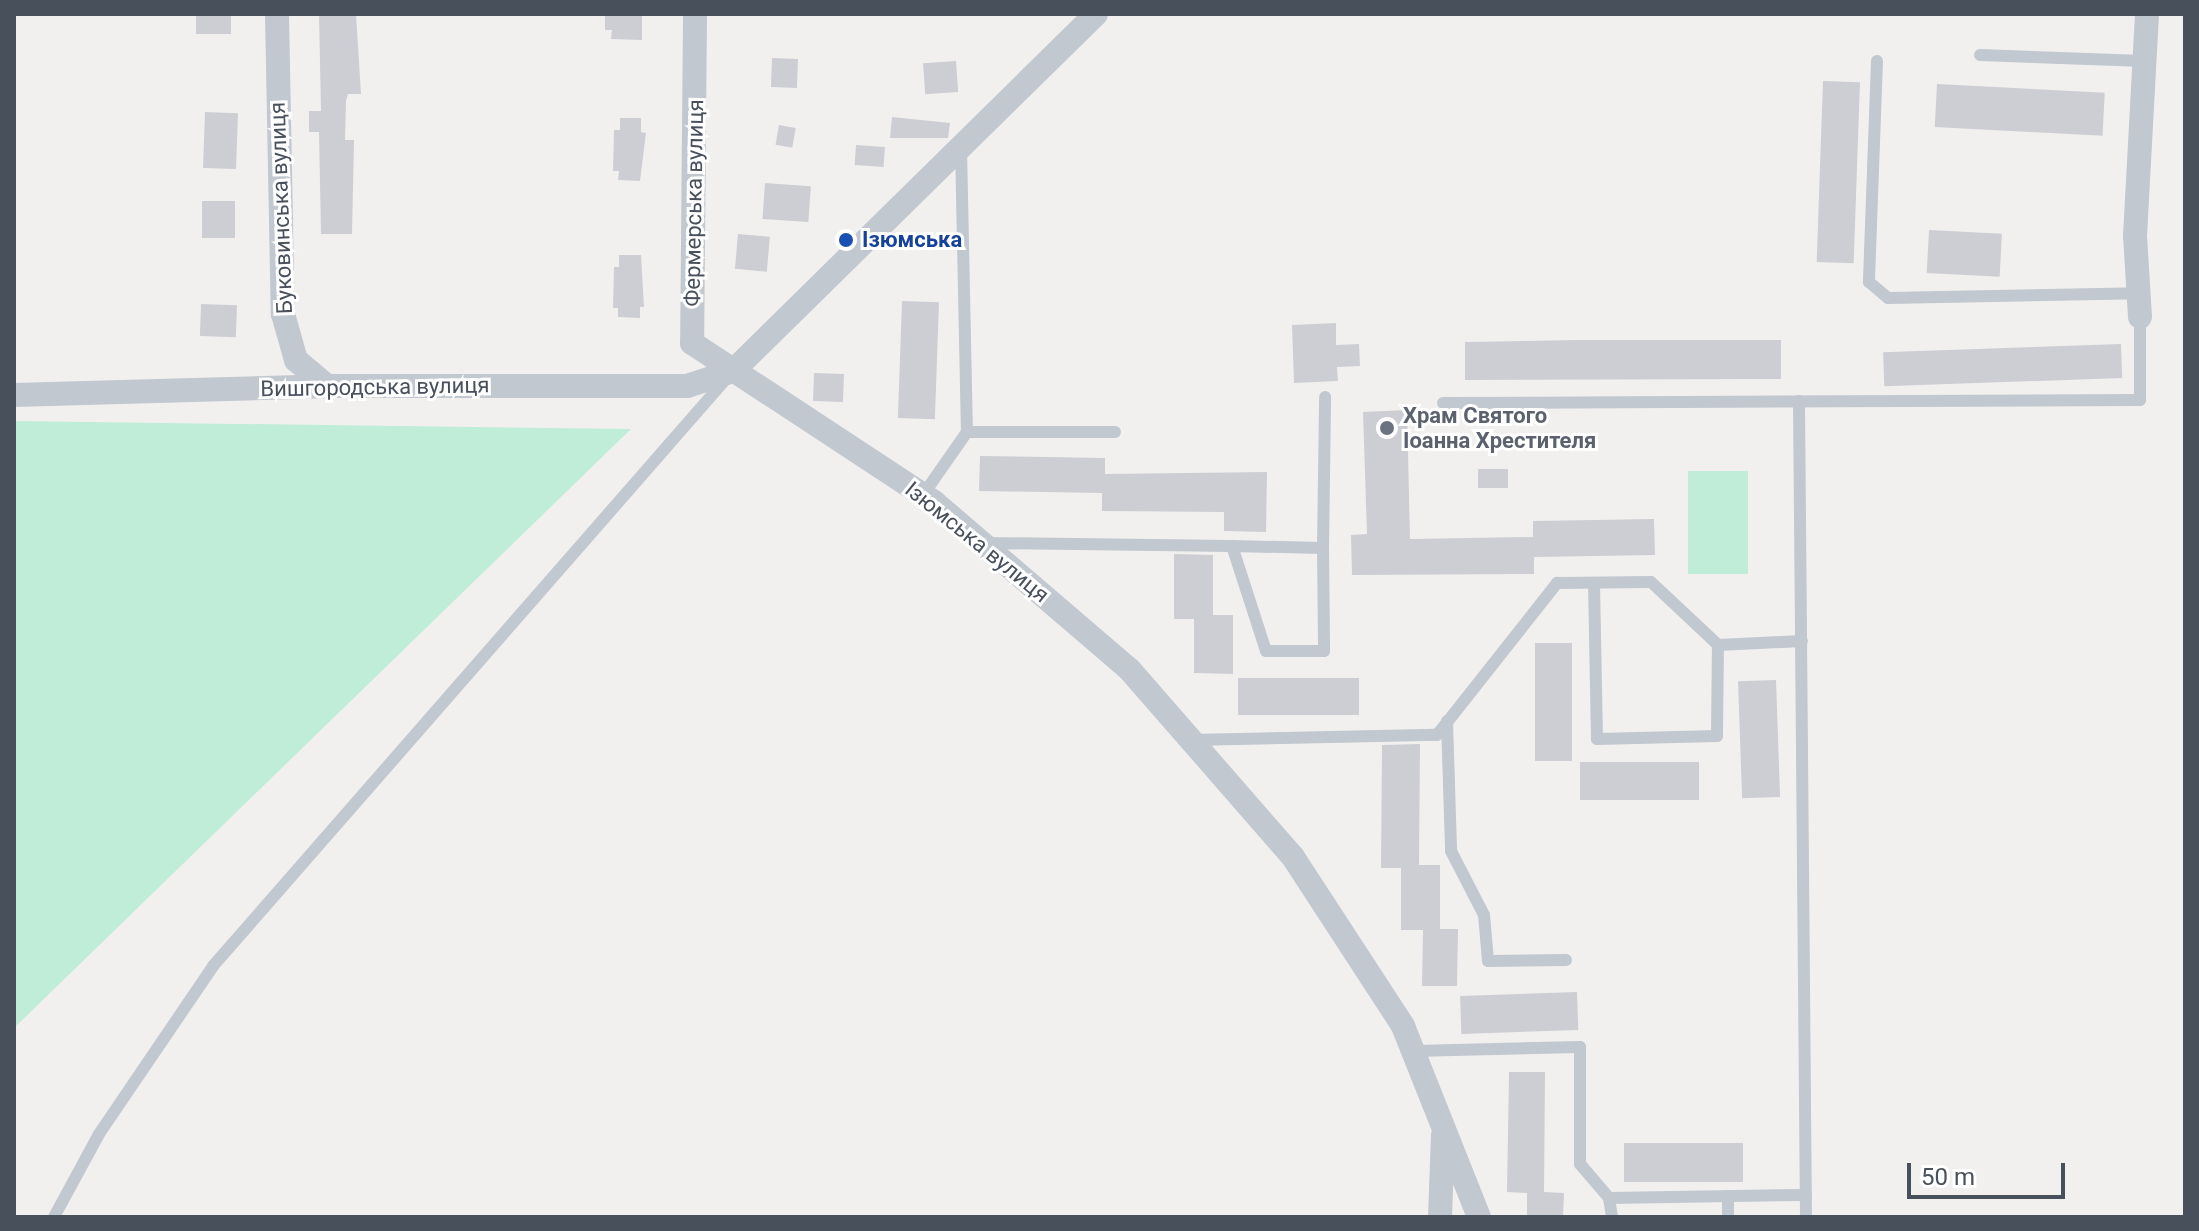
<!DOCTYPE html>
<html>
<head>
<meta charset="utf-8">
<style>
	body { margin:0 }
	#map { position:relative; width:2199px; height:1231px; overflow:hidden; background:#f2f0ef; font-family:Roboto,sans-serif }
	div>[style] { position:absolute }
	.green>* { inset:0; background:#c0edd7; transform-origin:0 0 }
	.building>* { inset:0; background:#ccced4; transform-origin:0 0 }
	.lane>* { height:12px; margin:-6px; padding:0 6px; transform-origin:6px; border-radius:6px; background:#c1c8d0 }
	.street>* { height:24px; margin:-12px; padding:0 12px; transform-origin:12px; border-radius:12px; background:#c1c8d0 }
	.dots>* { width:22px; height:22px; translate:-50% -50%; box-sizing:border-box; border:4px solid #fff; border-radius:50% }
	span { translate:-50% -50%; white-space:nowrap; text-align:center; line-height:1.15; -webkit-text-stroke:6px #fff; paint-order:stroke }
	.street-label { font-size:22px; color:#48505c }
	.transit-label { font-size:22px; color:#164399; font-weight:700 }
	.left { translate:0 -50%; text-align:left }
	.worship-label { font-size:22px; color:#5b616d; font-weight:700 }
	.frame { position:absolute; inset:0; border:16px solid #48505c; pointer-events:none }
	.scale { position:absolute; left:1907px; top:1163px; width:158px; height:36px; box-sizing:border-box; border:4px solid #48505c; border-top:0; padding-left:10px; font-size:24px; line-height:28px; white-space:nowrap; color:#48505c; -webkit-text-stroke:6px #fff; paint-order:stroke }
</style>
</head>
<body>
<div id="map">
	<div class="green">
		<i style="clip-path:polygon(14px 421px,631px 429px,14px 1028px)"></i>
		<i style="left:1688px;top:471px;width:60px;height:103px"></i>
	</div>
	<div class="building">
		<i style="left:196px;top:14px;width:35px;height:20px"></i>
		<i style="clip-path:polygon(319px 14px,356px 14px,361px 94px,348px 94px,346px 101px,345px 140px,354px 140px,352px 234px,321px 234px,319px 132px,309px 132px,309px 111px,321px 111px)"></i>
		<i style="clip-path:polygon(605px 14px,642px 14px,642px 40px,611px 39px,612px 30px,605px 30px)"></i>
		<i style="left:772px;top:58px;width:26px;height:29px;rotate:2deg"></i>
		<i style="left:956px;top:61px;width:31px;height:33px;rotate:86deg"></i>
		<i style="left:1823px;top:81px;width:37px;height:181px;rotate:2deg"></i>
		<i style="left:1937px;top:84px;width:168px;height:43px;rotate:3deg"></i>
		<i style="left:205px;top:112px;width:33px;height:56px;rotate:2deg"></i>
		<i style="clip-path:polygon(892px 117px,950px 123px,948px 138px,890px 138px)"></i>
		<i style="clip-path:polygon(620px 118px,641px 118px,641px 132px,646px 133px,640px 181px,618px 180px,619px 171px,613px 171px,614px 130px,620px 130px)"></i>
		<i style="left:779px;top:125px;width:17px;height:20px;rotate:10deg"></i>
		<i style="left:856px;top:145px;width:29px;height:20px;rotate:4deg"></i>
		<i style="left:765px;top:183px;width:46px;height:36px;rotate:4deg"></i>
		<i style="left:202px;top:201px;width:33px;height:37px"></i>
		<i style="left:1929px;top:230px;width:73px;height:43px;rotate:3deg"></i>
		<i style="left:738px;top:234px;width:32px;height:35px;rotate:5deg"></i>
		<i style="clip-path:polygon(619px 255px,641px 255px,644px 307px,640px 307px,640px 318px,618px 317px,618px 308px,613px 308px,614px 267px,619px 267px)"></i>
		<i style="left:902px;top:301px;width:37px;height:117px;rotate:2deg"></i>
		<i style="left:201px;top:304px;width:36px;height:32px;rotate:2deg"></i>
		<i style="clip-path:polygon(1336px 323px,1336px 345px,1359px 344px,1360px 366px,1337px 367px,1338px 381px,1294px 383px,1292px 325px)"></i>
		<i style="clip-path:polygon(1576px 340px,1781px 340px,1781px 379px,1465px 380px,1465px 342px)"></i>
		<i style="left:2121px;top:344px;width:34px;height:238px;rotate:88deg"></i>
		<i style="left:814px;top:373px;width:30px;height:28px;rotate:2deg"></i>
		<i style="clip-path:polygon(1407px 410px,1410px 539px,1533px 537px,1533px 521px,1654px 519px,1655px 555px,1534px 557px,1534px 574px,1352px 575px,1351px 535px,1367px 534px,1363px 412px)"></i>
		<i style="clip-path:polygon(980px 456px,1105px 458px,1105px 474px,1267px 472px,1266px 532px,1224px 531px,1224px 512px,1102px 511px,1102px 493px,979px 491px)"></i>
		<i style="left:1478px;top:469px;width:30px;height:19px"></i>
		<i style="clip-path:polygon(1174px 554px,1213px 555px,1213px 615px,1233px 615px,1233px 674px,1194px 673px,1194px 619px,1174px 619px)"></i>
		<i style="left:1535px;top:643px;width:37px;height:118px"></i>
		<i style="left:1238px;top:678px;width:121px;height:37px"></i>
		<i style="left:1776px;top:680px;width:117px;height:38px;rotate:88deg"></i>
		<i style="clip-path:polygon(1420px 744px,1419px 865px,1440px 865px,1440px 929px,1458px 929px,1457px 986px,1422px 986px,1423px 930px,1401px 930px,1401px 868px,1381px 868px,1382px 745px)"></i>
		<i style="left:1580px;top:762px;width:119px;height:38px"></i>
		<i style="left:1577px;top:992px;width:38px;height:117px;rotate:88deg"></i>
		<i style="clip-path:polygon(1509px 1072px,1545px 1072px,1544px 1192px,1564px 1193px,1563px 1217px,1527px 1217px,1527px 1193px,1507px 1192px)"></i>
		<i style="left:1743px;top:1143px;width:39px;height:119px;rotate:90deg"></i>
	</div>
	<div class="lane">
		<i style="left:1980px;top:55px;width:164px;rotate:2.1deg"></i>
		<i style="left:1877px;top:61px;width:221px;rotate:92.1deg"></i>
		<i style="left:1869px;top:282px;width:25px;rotate:40deg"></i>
		<i style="left:1888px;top:298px;width:251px;rotate:-1.1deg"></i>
		<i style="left:961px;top:148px;width:284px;rotate:88.8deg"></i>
		<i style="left:967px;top:432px;width:148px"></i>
		<i style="left:1799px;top:401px;width:816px;rotate:89.51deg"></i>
		<i style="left:1443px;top:403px;width:697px;rotate:-0.25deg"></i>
		<i style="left:2140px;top:400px;width:83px;rotate:-90deg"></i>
		<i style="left:923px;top:495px;width:77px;rotate:-55.1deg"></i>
		<i style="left:986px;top:543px;width:246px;rotate:0.7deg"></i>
		<i style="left:1232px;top:546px;width:91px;rotate:1.3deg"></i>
		<i style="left:1323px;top:548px;width:103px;rotate:89.4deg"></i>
		<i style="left:1324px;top:651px;width:58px;rotate:180deg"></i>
		<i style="left:1266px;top:651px;width:110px;rotate:-107.9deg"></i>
		<i style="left:1323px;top:548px;width:151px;rotate:-89.2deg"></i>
		<i style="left:1594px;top:583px;width:156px;rotate:88.9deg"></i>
		<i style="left:1597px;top:739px;width:120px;rotate:-1.4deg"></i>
		<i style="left:1717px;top:736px;width:91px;rotate:-89.4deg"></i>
		<i style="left:1447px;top:721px;width:130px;rotate:88.2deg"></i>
		<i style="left:1451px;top:851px;width:72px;rotate:62.7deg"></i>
		<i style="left:1484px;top:915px;width:46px;rotate:85deg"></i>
		<i style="left:1488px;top:961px;width:78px;rotate:-0.7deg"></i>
		<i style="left:1192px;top:740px;width:245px;rotate:-1.2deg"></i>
		<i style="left:1437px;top:735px;width:194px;rotate:-51.7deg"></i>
		<i style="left:1557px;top:583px;width:94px;rotate:-0.6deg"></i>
		<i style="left:1651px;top:582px;width:92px;rotate:43.2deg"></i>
		<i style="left:1718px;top:645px;width:84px;rotate:-2.7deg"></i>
		<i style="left:1413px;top:1051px;width:167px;rotate:-1.4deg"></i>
		<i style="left:1580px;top:1047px;width:117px;rotate:90deg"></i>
		<i style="left:1580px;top:1164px;width:45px;rotate:49.5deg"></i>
		<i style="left:1609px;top:1198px;width:19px;rotate:81deg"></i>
		<i style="left:1609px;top:1198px;width:197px;rotate:-0.9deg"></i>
		<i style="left:54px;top:1217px;width:94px;rotate:-61.5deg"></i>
		<i style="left:99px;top:1134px;width:203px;rotate:-55.8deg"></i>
		<i style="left:213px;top:966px;width:780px;rotate:-48.85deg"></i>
		<i style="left:1728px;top:1217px;width:21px;rotate:-90deg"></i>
	</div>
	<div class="street">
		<i style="left:277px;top:14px;width:300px;rotate:88.9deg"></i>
		<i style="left:283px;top:314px;width:48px;rotate:74.2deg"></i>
		<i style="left:296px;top:360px;width:40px;rotate:40deg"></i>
		<i style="left:695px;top:14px;width:329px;rotate:90.5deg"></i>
		<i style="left:692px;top:343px;width:290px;rotate:33.3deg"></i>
		<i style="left:934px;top:502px;width:257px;rotate:40.6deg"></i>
		<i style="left:1129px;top:669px;width:249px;rotate:48.9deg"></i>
		<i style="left:1293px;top:857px;width:202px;rotate:56.9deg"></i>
		<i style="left:1403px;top:1026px;width:206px;rotate:68.3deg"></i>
		<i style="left:2140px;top:317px;width:81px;rotate:-93.5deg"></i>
		<i style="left:2135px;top:236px;width:222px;rotate:-86.9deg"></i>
		<i style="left:14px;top:395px;width:313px;rotate:-1.6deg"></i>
		<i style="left:327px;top:386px;width:360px"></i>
		<i style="left:687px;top:386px;width:48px;rotate:-18.1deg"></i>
		<i style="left:733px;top:371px;width:509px;rotate:-44.52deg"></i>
		<i style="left:1440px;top:1217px;width:82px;rotate:-87.9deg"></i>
	</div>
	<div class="dots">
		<i style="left:846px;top:240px;background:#1a4fb4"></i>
		<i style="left:1387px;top:428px;background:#6b7280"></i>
	</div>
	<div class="street-label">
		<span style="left:694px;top:203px;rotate:-89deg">Фермерська вулиця</span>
		<span style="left:281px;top:208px;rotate:-92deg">Буковинська вулиця</span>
		<span style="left:375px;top:387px;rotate:-1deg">Вишгородська вулиця</span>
		<span style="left:977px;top:542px;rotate:39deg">Ізюмська вулиця</span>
	</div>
	<div class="transit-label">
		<span class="left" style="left:862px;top:240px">Ізюмська</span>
	</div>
	<div class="worship-label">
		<span class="left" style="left:1403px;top:428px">Храм Святого<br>Іоанна Хрестителя</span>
	</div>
	<div class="frame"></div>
	<div class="scale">50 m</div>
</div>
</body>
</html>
